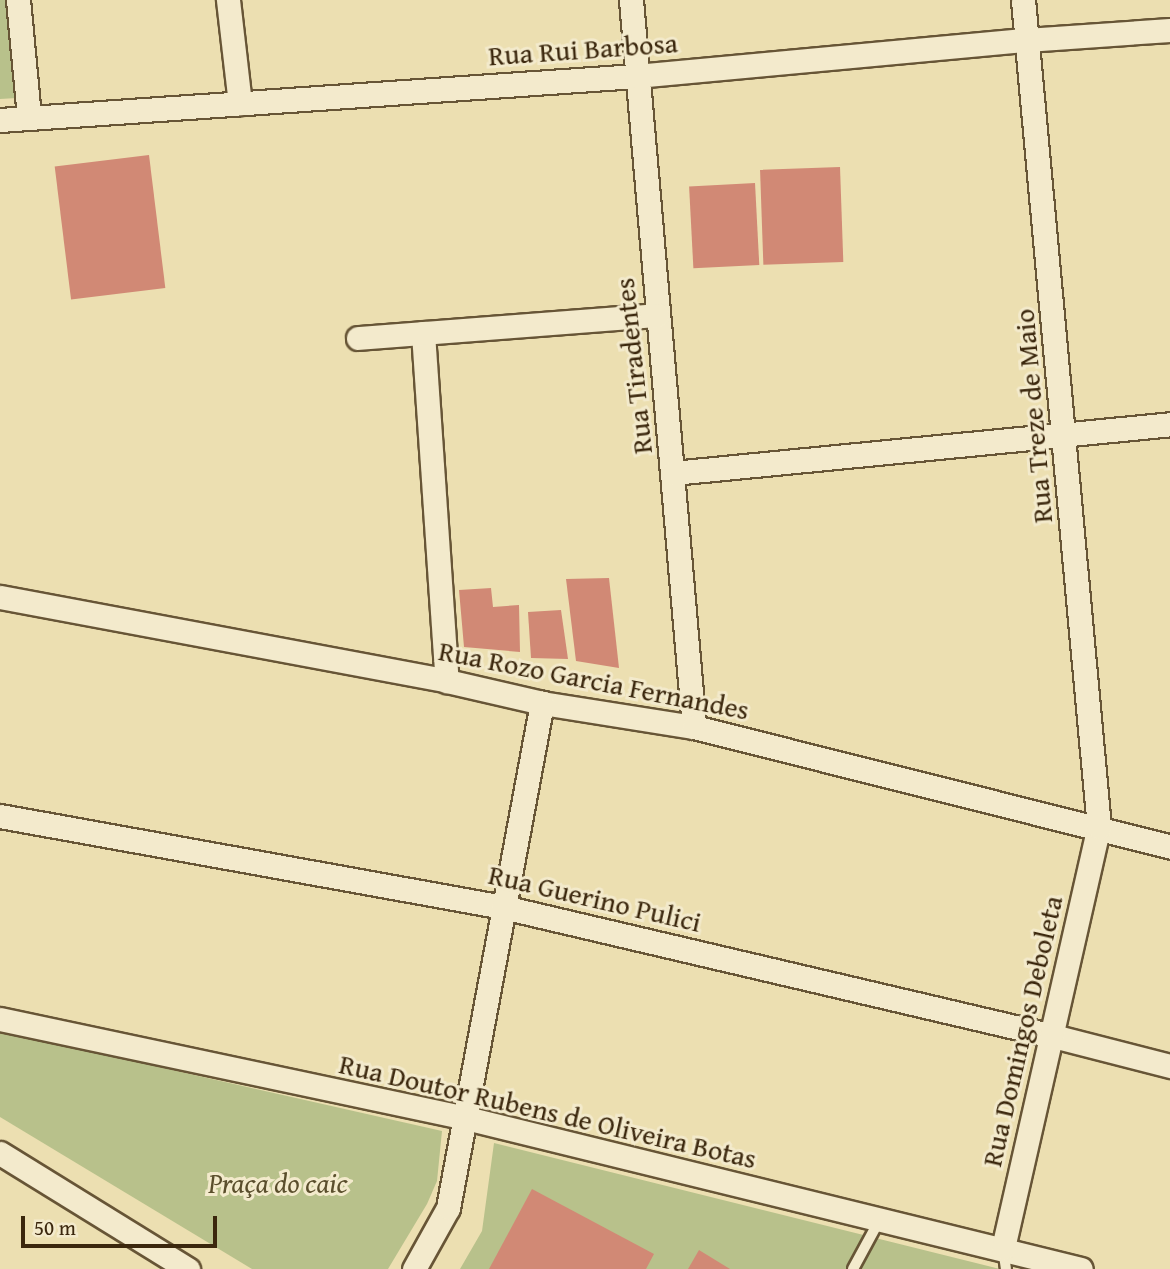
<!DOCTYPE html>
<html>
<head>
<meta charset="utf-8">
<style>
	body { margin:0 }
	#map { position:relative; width:1170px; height:1269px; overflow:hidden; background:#ecdfb1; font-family:"Gentium Book Plus",serif }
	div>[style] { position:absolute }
	.green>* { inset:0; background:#b8c18b }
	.building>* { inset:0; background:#d18975; transform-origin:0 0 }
	.roads { filter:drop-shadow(2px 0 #675536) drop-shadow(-2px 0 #675536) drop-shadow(0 2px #675536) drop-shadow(0 -2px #675536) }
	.service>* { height:10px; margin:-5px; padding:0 5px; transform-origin:5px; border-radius:5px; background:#f3eacc }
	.minor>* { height:23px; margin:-11.5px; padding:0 11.5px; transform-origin:11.5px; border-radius:11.5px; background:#f3eacc }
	span { translate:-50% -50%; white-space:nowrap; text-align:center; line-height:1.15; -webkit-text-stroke:6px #f3eacc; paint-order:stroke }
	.street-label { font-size:28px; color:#3b270d }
	.park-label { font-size:28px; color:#5a4e2c; font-style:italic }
	.scale { position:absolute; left:21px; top:1216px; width:196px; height:32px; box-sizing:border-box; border:4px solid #3b270d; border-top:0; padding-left:9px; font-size:21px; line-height:24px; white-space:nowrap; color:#3b270d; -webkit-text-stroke:5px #f3eacc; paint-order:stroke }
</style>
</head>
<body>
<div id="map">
	<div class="green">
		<i style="clip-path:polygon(0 0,8px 0,17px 98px,0 99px)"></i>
		<i style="clip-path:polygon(0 1031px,442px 1131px,437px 1181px,427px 1204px,388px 1269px,252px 1269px,0 1117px)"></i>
		<i style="clip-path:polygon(494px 1143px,1000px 1269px,460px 1269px,482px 1231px)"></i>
	</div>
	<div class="building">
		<i style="left:149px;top:155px;width:134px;height:95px;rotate:83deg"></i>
		<i style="left:840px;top:167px;width:95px;height:80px;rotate:88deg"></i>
		<i style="left:755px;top:183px;width:82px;height:66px;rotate:87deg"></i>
		<i style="clip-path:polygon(609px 578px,619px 668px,576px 661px,566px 579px)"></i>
		<i style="clip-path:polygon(491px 588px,493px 607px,519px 605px,520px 652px,464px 647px,459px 590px)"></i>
		<i style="clip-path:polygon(561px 610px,568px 659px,531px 658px,528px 612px)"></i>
		<i style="clip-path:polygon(532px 1189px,654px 1254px,646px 1269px,489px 1269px)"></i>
		<i style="clip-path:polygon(699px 1250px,730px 1269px,688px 1269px)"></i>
	</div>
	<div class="roads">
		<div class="service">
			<i style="left:1003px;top:1248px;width:21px;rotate:82deg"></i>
			<i style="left:853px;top:1269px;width:55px;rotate:-61.6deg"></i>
		</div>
		<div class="minor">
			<i style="left:18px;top:0;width:118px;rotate:84.6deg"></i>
			<i style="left:228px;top:0;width:104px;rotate:83.4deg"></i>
			<i style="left:631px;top:0;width:730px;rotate:85.05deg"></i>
			<i style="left:0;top:120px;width:638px;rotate:-3.96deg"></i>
			<i style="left:636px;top:76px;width:392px;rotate:-5.3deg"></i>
			<i style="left:1026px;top:40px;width:144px;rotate:-4deg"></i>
			<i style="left:423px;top:333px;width:349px;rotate:86.1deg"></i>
			<i style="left:358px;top:338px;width:300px;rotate:-4.4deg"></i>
			<i style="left:673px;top:473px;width:499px;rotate:-5.6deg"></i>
			<i style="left:0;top:597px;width:455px;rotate:10.6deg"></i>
			<i style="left:447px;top:681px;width:98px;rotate:13deg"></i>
			<i style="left:542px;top:703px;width:154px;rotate:9deg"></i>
			<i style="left:694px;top:727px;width:491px;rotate:14.1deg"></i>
			<i style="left:0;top:816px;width:511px;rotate:10.25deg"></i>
			<i style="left:503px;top:907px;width:565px;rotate:13.2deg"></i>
			<i style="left:1053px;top:1036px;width:121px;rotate:14.4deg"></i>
			<i style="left:0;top:1019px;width:476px;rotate:12deg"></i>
			<i style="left:466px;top:1118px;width:633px;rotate:13.79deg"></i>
			<i style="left:0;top:1153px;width:221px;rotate:31.7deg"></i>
			<i style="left:1003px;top:1248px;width:432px;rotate:-77.2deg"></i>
			<i style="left:1099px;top:827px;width:830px;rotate:-95.25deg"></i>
			<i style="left:414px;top:1269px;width:70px;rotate:-60.9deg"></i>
			<i style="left:448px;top:1208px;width:514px;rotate:-79.46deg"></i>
		</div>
	</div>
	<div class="street-label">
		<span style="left:583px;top:49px;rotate:-4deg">Rua Rui Barbosa</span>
		<span style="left:633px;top:366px;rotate:-96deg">Rua Tiradentes</span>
		<span style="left:1033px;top:416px;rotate:-95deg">Rua Treze de Maio</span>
		<span style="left:594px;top:680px;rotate:11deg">Rua Rozo Garcia Fernandes</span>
		<span style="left:595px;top:898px;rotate:13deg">Rua Guerino Pulici</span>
		<span style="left:1022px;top:1031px;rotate:-77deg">Rua Domingos Deboleta</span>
		<span style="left:548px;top:1111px;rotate:13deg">Rua Doutor Rubens de Oliveira Botas</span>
	</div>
	<div class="park-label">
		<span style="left:278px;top:1183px">Praça do caic</span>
	</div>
	<div class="scale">50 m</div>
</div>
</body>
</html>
